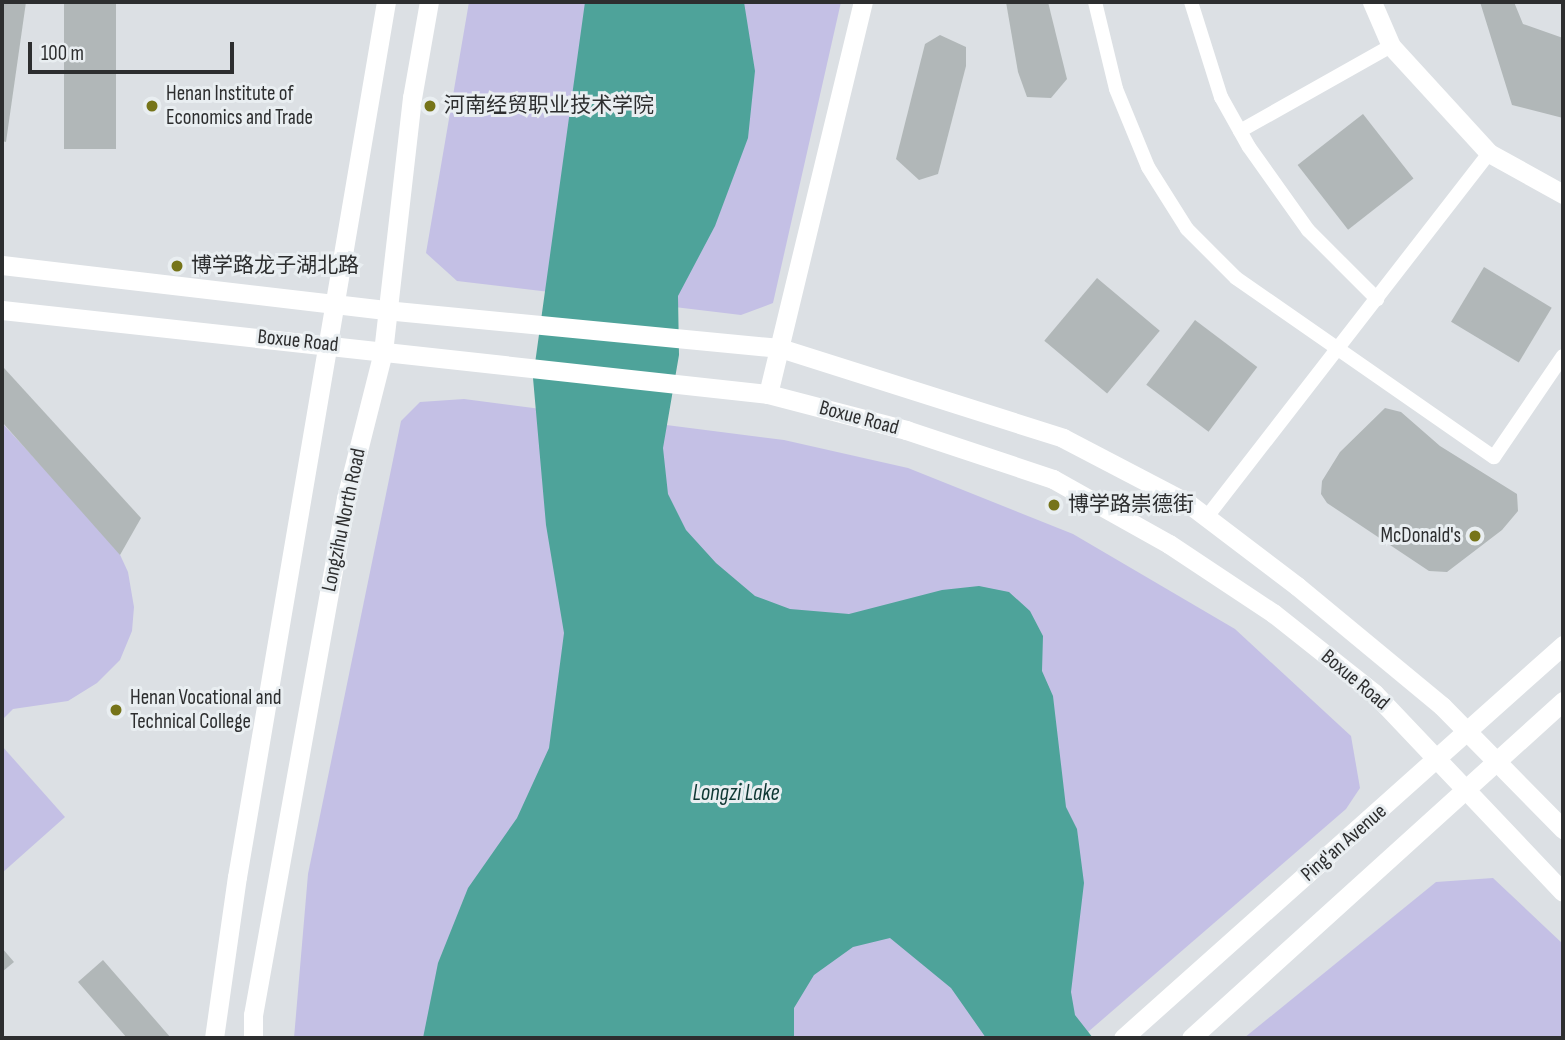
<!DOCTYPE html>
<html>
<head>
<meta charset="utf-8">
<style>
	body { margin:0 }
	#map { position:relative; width:1565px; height:1040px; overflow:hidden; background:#dce0e4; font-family:"Sofia Sans Condensed","Noto Sans SC",sans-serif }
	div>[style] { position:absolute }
	.green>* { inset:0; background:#c4c0e5 }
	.water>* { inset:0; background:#4ea39a }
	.building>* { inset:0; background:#b1b7b8; transform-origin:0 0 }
	.street>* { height:14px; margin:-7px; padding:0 7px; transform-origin:7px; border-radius:7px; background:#fff }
	.secondary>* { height:19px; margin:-9.5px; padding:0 9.5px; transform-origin:9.5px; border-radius:9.5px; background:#fff }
	.dots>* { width:19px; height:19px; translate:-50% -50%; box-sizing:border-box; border:4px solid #e9eef1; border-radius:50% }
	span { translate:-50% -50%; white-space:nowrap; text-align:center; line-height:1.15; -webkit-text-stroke:6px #e9eef1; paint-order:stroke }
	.poi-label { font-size:21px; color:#2d2e2f }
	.left { translate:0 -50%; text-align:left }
	.right { translate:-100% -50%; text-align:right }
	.street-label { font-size:21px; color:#2d2e2f }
	.water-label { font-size:23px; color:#0f3834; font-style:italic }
	.frame { position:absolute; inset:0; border:4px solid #2d2e2f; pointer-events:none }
	.scale { position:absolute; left:28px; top:42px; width:206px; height:32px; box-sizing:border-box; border:4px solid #2d2e2f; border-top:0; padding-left:9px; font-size:21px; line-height:24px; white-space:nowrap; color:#2d2e2f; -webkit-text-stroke:5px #e9eef1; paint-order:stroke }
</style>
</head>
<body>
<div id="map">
	<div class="green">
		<i style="clip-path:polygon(469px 2px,841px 2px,773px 303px,741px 315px,457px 281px,426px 253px)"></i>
		<i style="clip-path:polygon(464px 399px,784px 440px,908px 468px,1073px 534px,1235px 629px,1351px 736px,1360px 788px,1346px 809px,1081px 1038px,294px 1038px,308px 874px,401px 421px,420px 402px)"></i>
		<i style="clip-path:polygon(2px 423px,116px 546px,128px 572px,134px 607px,132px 631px,120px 660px,97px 683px,68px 701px,13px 709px,2px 720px)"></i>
		<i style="clip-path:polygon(2px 746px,65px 817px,2px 873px)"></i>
		<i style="clip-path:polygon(1493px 878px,1563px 944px,1563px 1038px,1244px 1038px,1436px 882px)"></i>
	</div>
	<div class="water">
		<i style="clip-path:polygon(585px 2px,744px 2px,755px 71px,748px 138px,715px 226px,678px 296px,679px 355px,663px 448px,668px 494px,686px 530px,716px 563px,755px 596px,790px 609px,849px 614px,942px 590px,979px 586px,1009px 592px,1030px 611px,1043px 636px,1042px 671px,1053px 696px,1066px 807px,1077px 829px,1084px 883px,1071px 992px,1075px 1015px,1093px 1038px,986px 1038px,951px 988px,890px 938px,853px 947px,814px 975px,794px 1008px,794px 1038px,423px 1038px,438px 963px,468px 888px,517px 818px,549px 748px,564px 633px,546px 525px,533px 378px)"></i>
	</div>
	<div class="building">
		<i style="clip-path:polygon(2px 2px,26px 2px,6px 142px,2px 141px)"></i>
		<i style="left:64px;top:2px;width:52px;height:147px"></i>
		<i style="clip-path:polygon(1006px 2px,1048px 2px,1067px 79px,1051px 98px,1027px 97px,1018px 72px)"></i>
		<i style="clip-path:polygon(1480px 2px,1514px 2px,1523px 24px,1563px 38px,1563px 118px,1512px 105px)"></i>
		<i style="clip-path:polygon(940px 35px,966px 47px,966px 66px,938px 174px,919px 180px,896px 159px,925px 44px)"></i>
		<i style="left:1363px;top:114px;width:82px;height:83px;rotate:52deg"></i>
		<i style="left:1484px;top:267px;width:79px;height:64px;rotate:31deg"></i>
		<i style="left:1097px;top:278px;width:82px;height:82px;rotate:40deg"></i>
		<i style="left:1195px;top:320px;width:78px;height:81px;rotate:37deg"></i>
		<i style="clip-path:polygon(4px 368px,141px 518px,120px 555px,2px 422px)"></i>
		<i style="clip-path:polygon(1385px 408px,1401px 412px,1440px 446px,1517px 494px,1518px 511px,1502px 530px,1447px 572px,1429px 571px,1327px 503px,1321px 494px,1322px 481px,1340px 452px)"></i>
		<i style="clip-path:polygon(2px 948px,14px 962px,2px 972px)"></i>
		<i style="clip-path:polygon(103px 960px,171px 1038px,127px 1038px,78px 982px)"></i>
	</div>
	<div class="street">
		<i style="left:1095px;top:2px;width:89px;rotate:76.4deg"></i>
		<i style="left:1116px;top:89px;width:84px;rotate:67.7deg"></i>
		<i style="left:1148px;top:167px;width:73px;rotate:57.8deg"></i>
		<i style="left:1187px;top:229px;width:69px;rotate:45deg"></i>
		<i style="left:1236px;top:278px;width:314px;rotate:34.8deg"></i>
		<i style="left:1494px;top:457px;width:122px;rotate:-55.7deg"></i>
		<i style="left:1191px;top:2px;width:100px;rotate:72.5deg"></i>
		<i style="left:1221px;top:97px;width:57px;rotate:60.8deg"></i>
		<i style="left:1249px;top:147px;width:102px;rotate:54.6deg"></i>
		<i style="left:1308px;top:230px;width:98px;rotate:45deg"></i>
		<i style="left:1240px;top:131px;width:173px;rotate:-29.4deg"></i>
		<i style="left:1206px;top:518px;width:462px;rotate:-52.2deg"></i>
	</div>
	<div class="secondary">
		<i style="left:1372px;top:2px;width:48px;rotate:66.6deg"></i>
		<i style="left:1391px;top:46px;width:145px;rotate:47.5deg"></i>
		<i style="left:1489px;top:153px;width:85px;rotate:29deg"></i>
		<i style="left:2px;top:265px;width:386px;rotate:6.7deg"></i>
		<i style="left:385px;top:310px;width:397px;rotate:5.5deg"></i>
		<i style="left:780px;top:348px;width:297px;rotate:17.6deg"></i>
		<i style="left:1063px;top:438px;width:142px;rotate:27.6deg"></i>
		<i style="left:1189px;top:504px;width:136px;rotate:37.2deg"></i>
		<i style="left:1297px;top:586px;width:188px;rotate:39.6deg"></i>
		<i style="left:1442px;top:706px;width:173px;rotate:45.5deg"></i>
		<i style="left:2px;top:310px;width:771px;rotate:6.26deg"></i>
		<i style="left:768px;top:394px;width:143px;rotate:14.6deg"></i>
		<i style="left:906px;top:430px;width:155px;rotate:18.4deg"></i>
		<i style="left:1053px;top:479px;width:133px;rotate:29.3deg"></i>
		<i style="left:1169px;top:544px;width:125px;rotate:33.6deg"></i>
		<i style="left:1273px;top:613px;width:129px;rotate:38.4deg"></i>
		<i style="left:1374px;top:693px;width:274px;rotate:46.5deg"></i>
		<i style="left:768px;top:394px;width:403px;rotate:-76.4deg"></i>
		<i style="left:214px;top:1038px;width:163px;rotate:-81.9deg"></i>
		<i style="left:237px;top:877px;width:888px;rotate:-80.34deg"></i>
		<i style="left:253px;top:1038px;width:23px;rotate:-90deg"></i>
		<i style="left:253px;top:1015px;width:525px;rotate:-79.8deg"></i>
		<i style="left:346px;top:498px;width:151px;rotate:-75.8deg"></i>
		<i style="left:383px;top:352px;width:256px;rotate:-83.5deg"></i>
		<i style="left:412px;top:98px;width:97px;rotate:-80deg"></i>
		<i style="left:1123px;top:1038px;width:590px;rotate:-41.77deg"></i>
		<i style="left:1191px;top:1038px;width:502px;rotate:-42.17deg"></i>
	</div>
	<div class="dots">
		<i style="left:152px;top:106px;background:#767419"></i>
		<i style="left:430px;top:106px;background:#767419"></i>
		<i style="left:177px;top:266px;background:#767419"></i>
		<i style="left:1054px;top:505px;background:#767419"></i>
		<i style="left:1475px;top:536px;background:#767419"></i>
		<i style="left:116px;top:710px;background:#767419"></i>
	</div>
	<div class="poi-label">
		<span class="left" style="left:166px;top:106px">Henan Institute of<br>Economics and Trade</span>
		<span class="left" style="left:444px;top:106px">河南经贸职业技术学院</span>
		<span class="left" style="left:191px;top:266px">博学路龙子湖北路</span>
		<span class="left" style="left:1068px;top:505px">博学路崇德街</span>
		<span class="right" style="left:1461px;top:536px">McDonald's</span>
		<span class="left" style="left:130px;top:710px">Henan Vocational and<br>Technical College</span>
	</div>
	<div class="street-label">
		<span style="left:298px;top:341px;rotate:6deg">Boxue Road</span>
		<span style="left:859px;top:418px;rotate:15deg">Boxue Road</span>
		<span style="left:344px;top:520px;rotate:-78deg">Longzihu North Road</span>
		<span style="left:1355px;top:680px;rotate:40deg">Boxue Road</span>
		<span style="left:1344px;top:843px;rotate:-41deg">Ping'an Avenue</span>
	</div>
	<div class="water-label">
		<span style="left:736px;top:793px">Longzi Lake</span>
	</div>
	<div class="frame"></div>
	<div class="scale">100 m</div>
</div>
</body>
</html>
